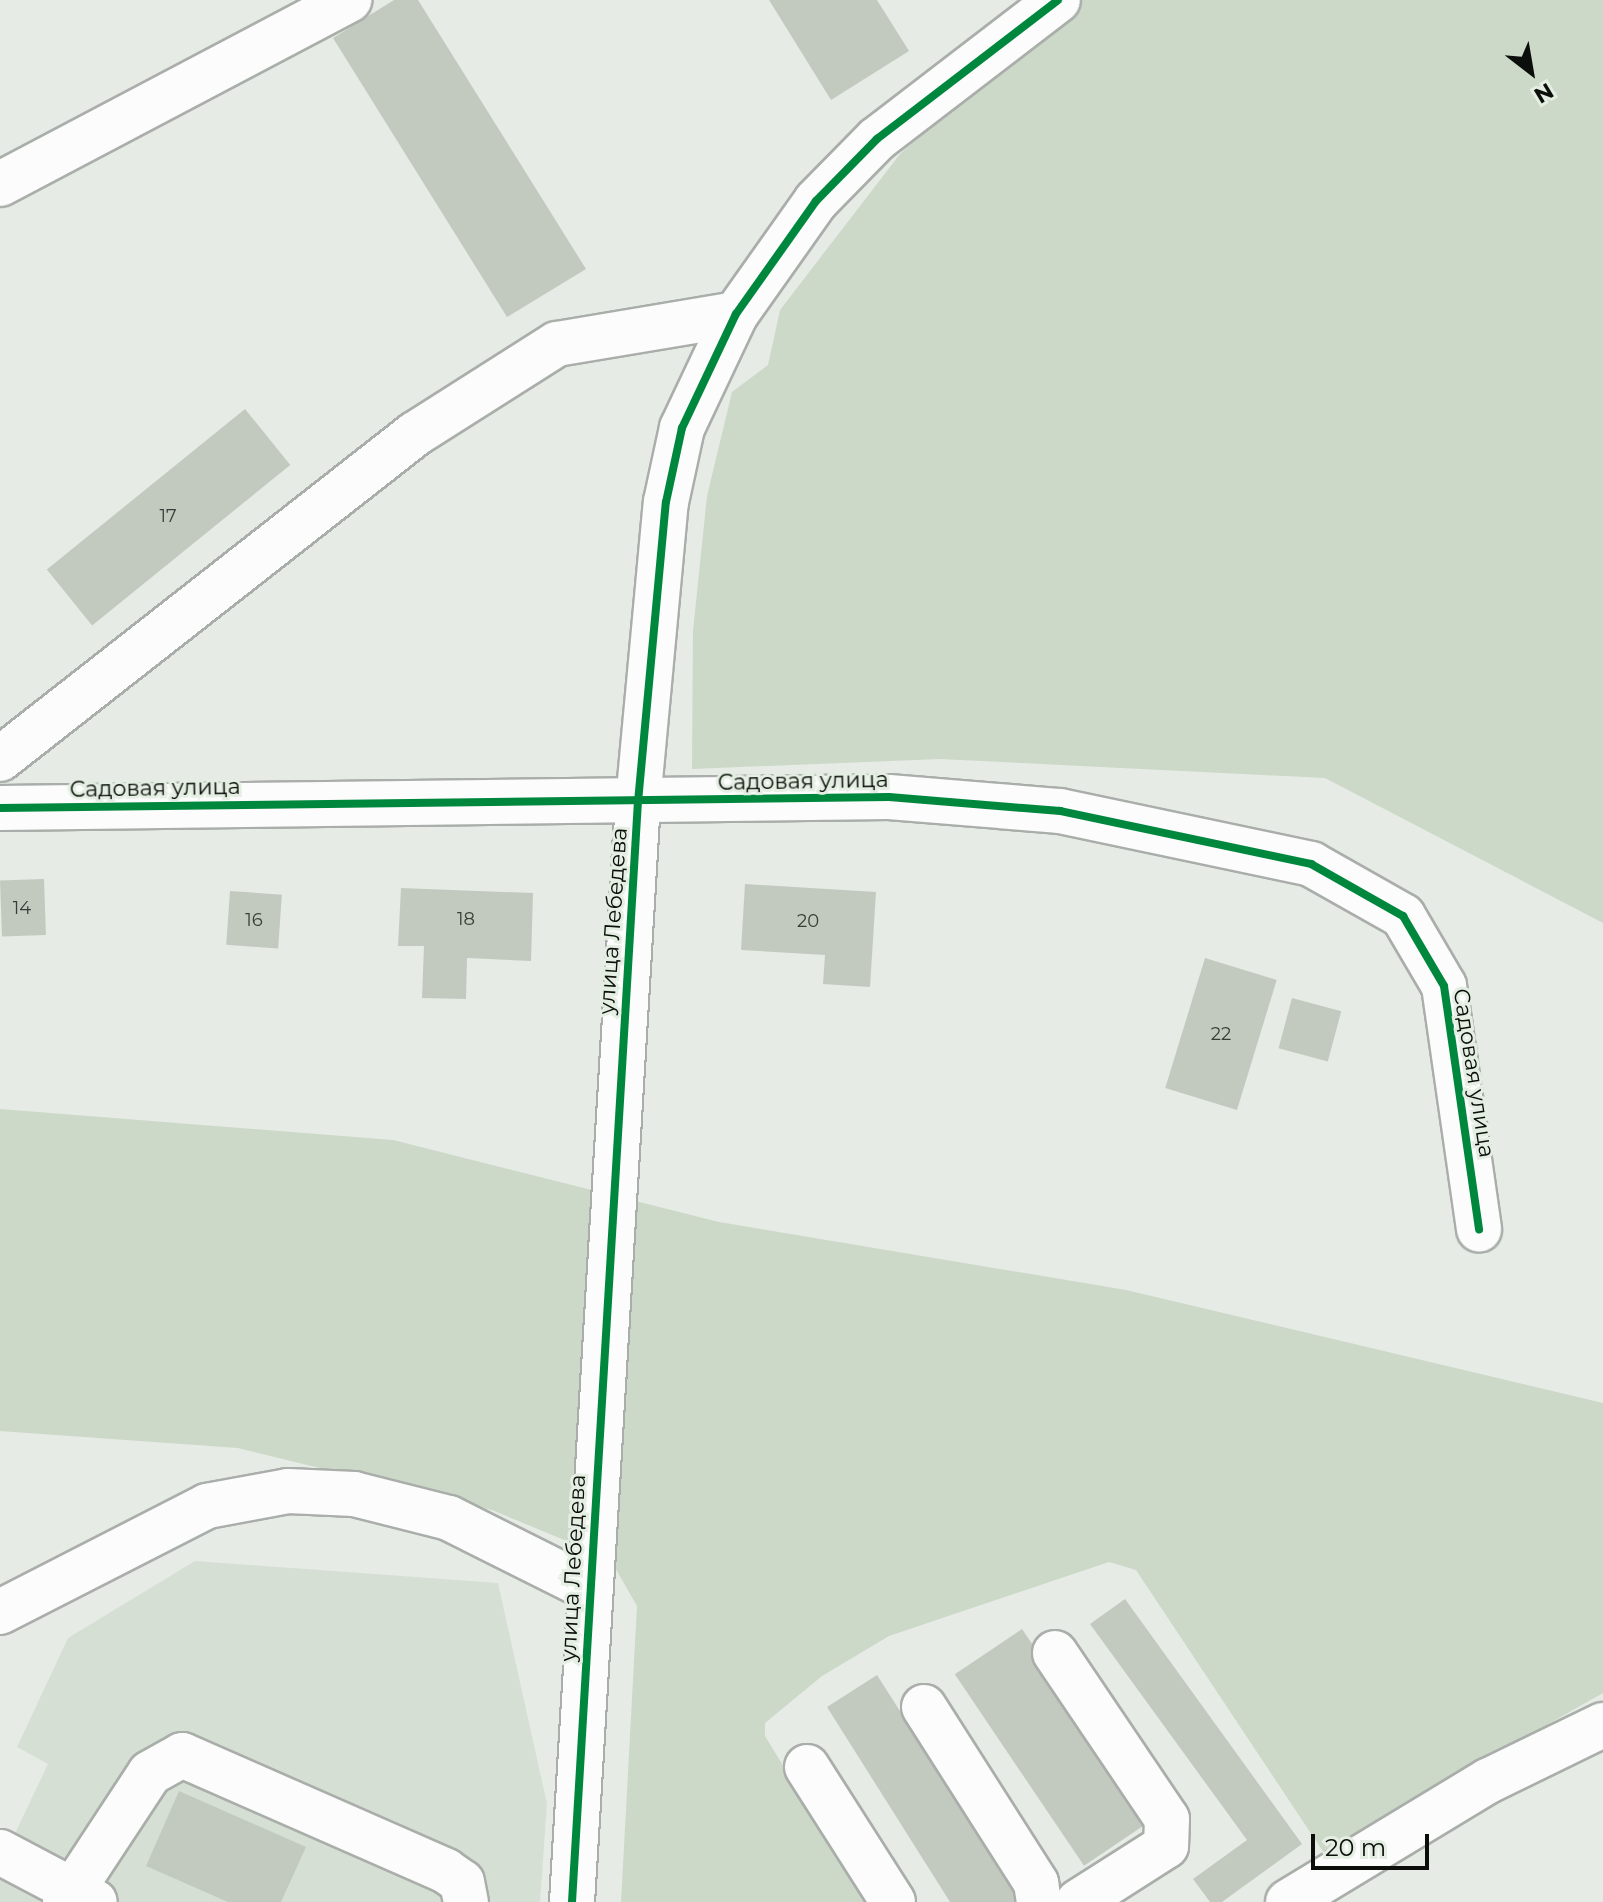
<!DOCTYPE html>
<html>
<head>
<meta charset="utf-8">
<style>
	body { margin:0 }
	#map { position:relative; width:1603px; height:1902px; overflow:hidden; background:#e6ebe5; font-family:Montserrat,sans-serif }
	div>[style] { position:absolute }
	.built>* { inset:0; background:#d6dfd4 }
	.green>* { inset:0; background:#ccd8c8 }
	.building>* { inset:0; background:#c2cac0; transform-origin:0 0 }
	.roads { filter:drop-shadow(2px 0 #aaaeaa) drop-shadow(-2px 0 #aaaeaa) drop-shadow(0 2px #aaaeaa) drop-shadow(0 -2px #aaaeaa) }
	.minor>* { height:44px; margin:-22px; padding:0 22px; transform-origin:22px; border-radius:22px; background:#fbfcfb }
	.cycleway>* { height:8px; margin:-4px; padding:0 4px; transform-origin:4px; border-radius:4px; background:#00873e }
	span { translate:-50% -50%; white-space:nowrap; text-align:center; line-height:1.15; -webkit-text-stroke:6px #e4eee2; paint-order:stroke }
	.number-label { font-size:18px; color:#393d38 }
	.number-label span { -webkit-text-stroke-width:0 }
	.street-label { font-size:22px; color:#0b0e0a }
	.north { position:absolute; left:1491px; top:32px; width:80px; height:80px; -webkit-text-stroke:6px #e4eee2; paint-order:stroke; rotate:149deg; font-size:22px; font-weight:700; line-height:32px; text-align:center; color:#0b0e0a }
	.north::after { content:''; display:block; margin:auto; width:28px; height:36px; background:#0b0e0a; clip-path:polygon(50% 0,100% 100%,50% 72%,0 100%) }
	.scale { position:absolute; left:1311px; top:1834px; width:118px; height:36px; box-sizing:border-box; border:4px solid #0b0e0a; border-top:0; padding-left:10px; font-size:24px; line-height:28px; white-space:nowrap; color:#0b0e0a; -webkit-text-stroke:6px #e4eee2; paint-order:stroke }
</style>
</head>
<body>
<div id="map">
	<div class="built">
		<i style="clip-path:polygon(195px 1561px,498px 1583px,547px 1804px,540px 1902px,0 1902px,0 1865px,48px 1764px,17px 1747px,68px 1638px)"></i>
	</div>
	<div class="green">
		<i style="clip-path:polygon(1074px 0,1603px 0,1603px 923px,1325px 778px,940px 759px,692px 769px,693px 631px,707px 496px,732px 392px,768px 365px,780px 310px,900px 154px)"></i>
		<i style="clip-path:polygon(0 1109px,393px 1140px,719px 1222px,1126px 1290px,1603px 1403px,1603px 1693px,1407px 1804px,1334px 1855px,1324px 1853px,1136px 1570px,1109px 1562px,889px 1636px,822px 1676px,765px 1723px,765px 1736px,866px 1902px,621px 1902px,637px 1606px,610px 1559px,492px 1510px,238px 1448px,0 1431px)"></i>
	</div>
	<div class="building">
		<i style="clip-path:polygon(394px 0,418px 0,586px 269px,507px 317px,333px 38px)"></i>
		<i style="clip-path:polygon(769px 0,877px 0,909px 51px,831px 100px)"></i>
		<i style="left:245px;top:409px;width:72px;height:255px;rotate:51deg"></i>
		<i style="left:44px;top:879px;width:56px;height:44px;rotate:88deg"></i>
		<i style="clip-path:polygon(745px 884px,876px 892px,870px 987px,823px 984px,825px 955px,741px 950px)"></i>
		<i style="clip-path:polygon(401px 888px,533px 893px,531px 961px,467px 958px,466px 999px,422px 998px,424px 946px,398px 946px)"></i>
		<i style="left:230px;top:891px;width:52px;height:54px;rotate:4deg"></i>
		<i style="left:1205px;top:958px;width:75px;height:136px;rotate:17deg"></i>
		<i style="left:1292px;top:998px;width:51px;height:52px;rotate:15deg"></i>
		<i style="clip-path:polygon(1125px 1599px,1302px 1844px,1222px 1902px,1210px 1902px,1193px 1879px,1247px 1840px,1090px 1624px)"></i>
		<i style="left:1022px;top:1629px;width:231px;height:81px;rotate:56deg"></i>
		<i style="clip-path:polygon(877px 1675px,1021px 1901px,1018px 1902px,950px 1902px,827px 1707px)"></i>
		<i style="clip-path:polygon(179px 1791px,306px 1847px,281px 1902px,228px 1902px,146px 1866px)"></i>
	</div>
	<div class="roads">
		<div class="minor">
			<i style="left:0;top:184px;width:395px;rotate:-27.8deg"></i>
			<i style="left:0;top:759px;width:527px;rotate:-38.07deg"></i>
			<i style="left:415px;top:434px;width:168px;rotate:-32.4deg"></i>
			<i style="left:557px;top:344px;width:181px;rotate:-9.5deg"></i>
			<i style="left:0;top:808px;width:889px;rotate:-0.71deg"></i>
			<i style="left:889px;top:797px;width:172px;rotate:4.7deg"></i>
			<i style="left:1060px;top:811px;width:257px;rotate:11.9deg"></i>
			<i style="left:1311px;top:864px;width:106px;rotate:29.5deg"></i>
			<i style="left:1403px;top:916px;width:81px;rotate:59.6deg"></i>
			<i style="left:1444px;top:986px;width:246px;rotate:81.8deg"></i>
			<i style="left:0;top:1612px;width:233px;rotate:-27.1deg"></i>
			<i style="left:207px;top:1506px;width:82px;rotate:-10.5deg"></i>
			<i style="left:288px;top:1491px;width:66px;rotate:2.6deg"></i>
			<i style="left:354px;top:1494px;width:98px;rotate:14.2deg"></i>
			<i style="left:449px;top:1518px;width:157px;rotate:26.6deg"></i>
			<i style="left:1055px;top:1653px;width:200px;rotate:56deg"></i>
			<i style="left:1167px;top:1819px;width:27px;rotate:92deg"></i>
			<i style="left:1166px;top:1846px;width:104px;rotate:147.5deg"></i>
			<i style="left:924px;top:1707px;width:209px;rotate:57.5deg"></i>
			<i style="left:1036px;top:1883px;width:19px;rotate:81deg"></i>
			<i style="left:807px;top:1767px;width:160px;rotate:57.5deg"></i>
			<i style="left:0;top:1852px;width:107px;rotate:27.8deg"></i>
			<i style="left:65px;top:1902px;width:154px;rotate:-56.6deg"></i>
			<i style="left:150px;top:1773px;width:37px;rotate:-29deg"></i>
			<i style="left:182px;top:1755px;width:288px;rotate:23.7deg"></i>
			<i style="left:446px;top:1871px;width:19px;rotate:35deg"></i>
			<i style="left:462px;top:1882px;width:20px;rotate:79deg"></i>
			<i style="left:572px;top:1902px;width:1102px;rotate:-86.57deg"></i>
			<i style="left:638px;top:802px;width:301px;rotate:-84.7deg"></i>
			<i style="left:666px;top:502px;width:76px;rotate:-77.8deg"></i>
			<i style="left:682px;top:428px;width:126px;rotate:-64.7deg"></i>
			<i style="left:736px;top:314px;width:138px;rotate:-54.7deg"></i>
			<i style="left:816px;top:201px;width:87px;rotate:-45.5deg"></i>
			<i style="left:877px;top:139px;width:228px;rotate:-37.5deg"></i>
			<i style="left:1288px;top:1902px;width:234px;rotate:-31.2deg"></i>
			<i style="left:1488px;top:1781px;width:128px;rotate:-26deg"></i>
		</div>
	</div>
	<div class="cycleway">
		<i style="left:0;top:808px;width:889px;rotate:-0.71deg"></i>
		<i style="left:889px;top:797px;width:172px;rotate:4.7deg"></i>
		<i style="left:1060px;top:811px;width:257px;rotate:11.9deg"></i>
		<i style="left:1311px;top:864px;width:106px;rotate:29.5deg"></i>
		<i style="left:1403px;top:916px;width:81px;rotate:59.6deg"></i>
		<i style="left:1444px;top:986px;width:246px;rotate:81.8deg"></i>
		<i style="left:572px;top:1902px;width:1102px;rotate:-86.57deg"></i>
		<i style="left:638px;top:802px;width:301px;rotate:-84.7deg"></i>
		<i style="left:666px;top:502px;width:76px;rotate:-77.8deg"></i>
		<i style="left:682px;top:428px;width:126px;rotate:-64.7deg"></i>
		<i style="left:736px;top:314px;width:138px;rotate:-54.7deg"></i>
		<i style="left:816px;top:201px;width:87px;rotate:-45.5deg"></i>
		<i style="left:877px;top:139px;width:228px;rotate:-37.5deg"></i>
	</div>
	<div class="number-label">
		<span style="left:168px;top:516px">17</span>
		<span style="left:22px;top:908px">14</span>
		<span style="left:466px;top:919px">18</span>
		<span style="left:254px;top:920px">16</span>
		<span style="left:808px;top:921px">20</span>
		<span style="left:1221px;top:1034px">22</span>
	</div>
	<div class="street-label">
		<span style="left:803px;top:781px;rotate:-1deg">Садовая улица</span>
		<span style="left:155px;top:788px;rotate:-1deg">Садовая улица</span>
		<span style="left:613px;top:921px;rotate:-86deg">улица Лебедева</span>
		<span style="left:1474px;top:1073px;rotate:81deg">Садовая улица</span>
		<span style="left:573px;top:1568px;rotate:-87deg">улица Лебедева</span>
	</div>
	<div class="north">N</div>
	<div class="scale">20 m</div>
</div>
</body>
</html>
